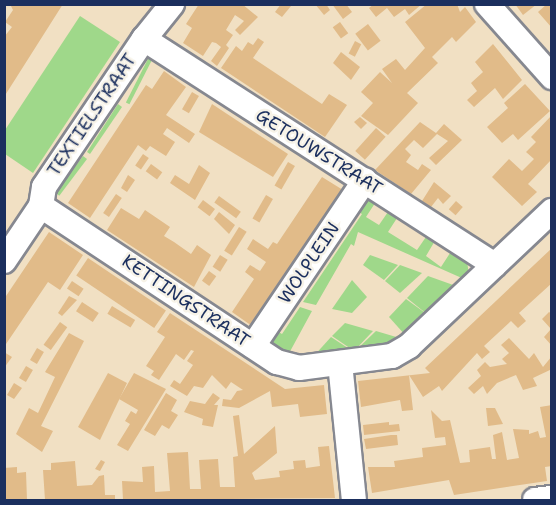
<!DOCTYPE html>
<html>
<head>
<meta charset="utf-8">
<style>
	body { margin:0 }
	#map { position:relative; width:556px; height:505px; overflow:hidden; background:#f1e0c3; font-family:"Shantell Sans",sans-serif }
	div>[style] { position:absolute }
	.green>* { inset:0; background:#9fd88a; transform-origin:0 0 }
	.building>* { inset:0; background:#e1bb89; transform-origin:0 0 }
	.roads { filter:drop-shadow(2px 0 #868890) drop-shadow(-2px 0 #868890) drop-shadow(0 2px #868890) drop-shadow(0 -2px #868890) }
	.minor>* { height:24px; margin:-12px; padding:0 12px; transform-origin:12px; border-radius:12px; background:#fff }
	span { translate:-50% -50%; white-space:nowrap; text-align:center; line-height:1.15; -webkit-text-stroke:5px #f7f3e8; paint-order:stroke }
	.street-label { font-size:18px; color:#1b2f5e }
	.frame { position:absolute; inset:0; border:6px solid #1b2f5e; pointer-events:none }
</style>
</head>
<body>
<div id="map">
	<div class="green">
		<i style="clip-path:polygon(80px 16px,120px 42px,33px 173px,5px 154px,5px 130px)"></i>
		<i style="left:149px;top:57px;width:4px;height:51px;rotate:27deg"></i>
		<i style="clip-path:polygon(118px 104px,122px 107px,90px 154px,87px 152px)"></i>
		<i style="left:83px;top:156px;width:5px;height:46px;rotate:37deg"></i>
		<i style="clip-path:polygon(366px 198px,377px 200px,366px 217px,379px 225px,390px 209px,399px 215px,388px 232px,417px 250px,428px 234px,436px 239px,426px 256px,441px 267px,452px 250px,467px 261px,469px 275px,464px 279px,358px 232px,354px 246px,351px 244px,316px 305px,303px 302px,362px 214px,354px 209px)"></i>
		<i style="clip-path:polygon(370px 255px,398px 265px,384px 280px,363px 265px)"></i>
		<i style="clip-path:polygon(400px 265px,422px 273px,400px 293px,385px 281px)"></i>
		<i style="clip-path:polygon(428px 276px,456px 286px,428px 315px,407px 298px)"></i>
		<i style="clip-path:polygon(352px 280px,367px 297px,352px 313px,332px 309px)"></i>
		<i style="clip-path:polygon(406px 299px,428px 315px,406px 336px,389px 317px)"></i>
		<i style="clip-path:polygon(300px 307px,312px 311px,287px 357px,273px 351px,269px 341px,274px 329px,282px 334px)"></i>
		<i style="clip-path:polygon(345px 323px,373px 331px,354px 351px,332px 336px)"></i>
		<i style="clip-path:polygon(376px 331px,403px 339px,396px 345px,354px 352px)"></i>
		<i style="clip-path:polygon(331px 337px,354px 352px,312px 358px)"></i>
	</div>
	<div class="building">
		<i style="clip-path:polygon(10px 4px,63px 4px,4px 97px,4px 37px,12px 27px,5px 22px,13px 10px)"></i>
		<i style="clip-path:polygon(199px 4px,242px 4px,258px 17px,240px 35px,235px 30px,244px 21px,235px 15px,226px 30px,233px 35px,226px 45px,229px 48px,217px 66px,211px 61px,221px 47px,216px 43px,212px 42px,203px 56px,183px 43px,192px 28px,186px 24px)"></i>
		<i style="clip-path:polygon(281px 4px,291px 6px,282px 17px,275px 12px)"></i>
		<i style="clip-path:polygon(315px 4px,326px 4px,330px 10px,324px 15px)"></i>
		<i style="clip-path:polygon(332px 4px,346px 4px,352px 12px,343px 19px)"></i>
		<i style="clip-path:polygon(374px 4px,422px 4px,409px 15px,405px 9px,394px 17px,387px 8px,376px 17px,369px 8px)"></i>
		<i style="clip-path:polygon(427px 4px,457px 4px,460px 12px,465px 7px,476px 22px,456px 42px,452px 37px,432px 57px,438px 63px,407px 93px,418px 103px,388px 135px,361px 116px,373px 103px,361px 92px,380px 72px,392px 83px,382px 69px,396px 59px,405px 70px,425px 48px,405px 22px)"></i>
		<i style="clip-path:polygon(515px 4px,537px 4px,523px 15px)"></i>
		<i style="clip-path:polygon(547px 4px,552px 4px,552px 28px,538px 12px)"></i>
		<i style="left:340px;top:22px;width:14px;height:9px;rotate:54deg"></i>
		<i style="left:368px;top:24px;width:21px;height:16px;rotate:53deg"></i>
		<i style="clip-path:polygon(258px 38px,264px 42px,253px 58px,322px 104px,329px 94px,347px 105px,325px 137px,221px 68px,236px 46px,242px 51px,248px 42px,253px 45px)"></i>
		<i style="left:355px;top:41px;width:7px;height:14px;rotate:27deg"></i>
		<i style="clip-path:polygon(493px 44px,522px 80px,503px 99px,495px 88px,474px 107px,467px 100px,477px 91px,471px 83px,483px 72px,475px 62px)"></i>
		<i style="clip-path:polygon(341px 52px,360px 67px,351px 80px,333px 63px)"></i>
		<i style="clip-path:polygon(164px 71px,186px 87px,166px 115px,195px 134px,189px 143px,167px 128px,163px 134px,175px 142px,166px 156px,150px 146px,146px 151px,138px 145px,90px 218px,68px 203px,146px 85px,152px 89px)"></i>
		<i style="clip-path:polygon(525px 84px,550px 111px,518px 140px,513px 134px,502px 143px,487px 127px,508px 108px,504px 103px)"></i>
		<i style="left:192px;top:92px;width:8px;height:20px;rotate:30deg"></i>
		<i style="clip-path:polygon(212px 104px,288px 154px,273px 177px,199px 132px)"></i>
		<i style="clip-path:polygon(552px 115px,552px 159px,528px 184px,537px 192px,522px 206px,492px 177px,509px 159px,522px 171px,534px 159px,526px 152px,536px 142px,531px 137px)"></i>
		<i style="clip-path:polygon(360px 117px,367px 123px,361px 129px,354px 122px)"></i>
		<i style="clip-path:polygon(420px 122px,436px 133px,444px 124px,462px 140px,436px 165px,429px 158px,448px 141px,437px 134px,423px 148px,414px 140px,405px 149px,411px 155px,406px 162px,418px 170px,422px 164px,431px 170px,411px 194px,375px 170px)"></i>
		<i style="left:376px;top:128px;width:13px;height:31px;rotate:42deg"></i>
		<i style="left:143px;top:154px;width:7px;height:14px;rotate:34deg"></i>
		<i style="left:288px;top:162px;width:8px;height:27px;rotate:30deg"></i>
		<i style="left:151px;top:164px;width:14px;height:9px;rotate:36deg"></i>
		<i style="clip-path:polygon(199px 165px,210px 173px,195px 200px,170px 183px,175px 175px,189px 184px)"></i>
		<i style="clip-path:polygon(128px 175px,135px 180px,127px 192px,121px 188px)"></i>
		<i style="clip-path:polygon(322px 177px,343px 190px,252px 326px,232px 312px,254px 279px,245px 272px,250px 265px,260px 271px,266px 262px,247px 249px,253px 239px,268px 249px,273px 242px,277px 244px)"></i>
		<i style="clip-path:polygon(434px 182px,451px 196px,443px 204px,438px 198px,431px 207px,422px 201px)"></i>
		<i style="left:116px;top:194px;width:7px;height:23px;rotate:34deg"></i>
		<i style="left:266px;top:195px;width:8px;height:27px;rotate:30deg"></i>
		<i style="left:219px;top:196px;width:27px;height:8px;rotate:36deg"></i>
		<i style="left:203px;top:200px;width:15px;height:9px;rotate:37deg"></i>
		<i style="left:456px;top:201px;width:9px;height:11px;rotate:41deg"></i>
		<i style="clip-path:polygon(121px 208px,139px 219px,145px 210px,170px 227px,164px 236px,174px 242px,191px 254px,197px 245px,211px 255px,194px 287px,107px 230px)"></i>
		<i style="clip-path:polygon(219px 212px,235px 225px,229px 234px,214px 219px)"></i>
		<i style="left:239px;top:227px;width:9px;height:28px;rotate:32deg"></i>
		<i style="clip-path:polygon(49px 232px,83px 255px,60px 290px,48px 282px,4px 347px,4px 299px)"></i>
		<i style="clip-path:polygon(552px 248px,552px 283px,519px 313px,526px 321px,518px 328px,511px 321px,484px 346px,490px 352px,482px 359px,477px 353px,442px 391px,439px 386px,423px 397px,409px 375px,413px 410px,402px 411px,400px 400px,361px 407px,358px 381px,430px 373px,425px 368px)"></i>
		<i style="left:220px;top:255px;width:9px;height:14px;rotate:32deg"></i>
		<i style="left:88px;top:258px;width:94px;height:21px;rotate:34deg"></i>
		<i style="left:209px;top:271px;width:9px;height:12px;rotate:36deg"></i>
		<i style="left:72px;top:281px;width:14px;height:9px;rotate:34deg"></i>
		<i style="clip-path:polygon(69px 296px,77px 300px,62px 316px,58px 313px)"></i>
		<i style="left:82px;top:302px;width:20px;height:11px;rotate:33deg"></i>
		<i style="left:112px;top:306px;width:27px;height:9px;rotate:31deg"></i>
		<i style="clip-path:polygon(549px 312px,552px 314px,552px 346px,544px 337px,551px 329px,542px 319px)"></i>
		<i style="clip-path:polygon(170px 313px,285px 389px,324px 385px,327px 414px,300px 417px,298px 404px,272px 407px,270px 391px,239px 408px,222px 406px,223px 399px,231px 400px,237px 391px,243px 390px,231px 382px,226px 389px,212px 375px,203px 388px,194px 386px,187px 396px,170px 386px,174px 380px,180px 384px,193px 365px,187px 361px,194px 351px,191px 350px,184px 360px,176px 354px,159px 380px,151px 375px,154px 371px,146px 366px,165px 337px,157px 332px)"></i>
		<i style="left:60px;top:322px;width:9px;height:28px;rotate:36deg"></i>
		<i style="clip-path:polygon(69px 333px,84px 341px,41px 426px,53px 431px,42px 452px,16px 434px,29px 408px,38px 413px,55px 377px,45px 372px)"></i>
		<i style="clip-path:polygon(509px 338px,529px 359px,534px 353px,543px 367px,552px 356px,552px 369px,533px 378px,537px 386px,523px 390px,516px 375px,497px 383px,487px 394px,483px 386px,474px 394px,468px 388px,481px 376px,477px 370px,485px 362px,490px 367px,507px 364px,502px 359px,509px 353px,501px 345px)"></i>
		<i style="left:37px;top:348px;width:8px;height:14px;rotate:30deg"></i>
		<i style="clip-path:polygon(4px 352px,12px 357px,4px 368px)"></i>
		<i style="left:26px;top:366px;width:8px;height:14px;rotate:30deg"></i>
		<i style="clip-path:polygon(108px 373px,127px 383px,100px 440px,78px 427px)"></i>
		<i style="clip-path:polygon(134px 373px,166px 389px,128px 451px,117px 445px,130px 424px,125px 421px,131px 411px,136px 414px,138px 410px,119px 399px)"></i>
		<i style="clip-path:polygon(14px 383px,22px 388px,14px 399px,7px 395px)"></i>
		<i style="clip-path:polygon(166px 393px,177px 400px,171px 411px,178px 415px,169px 429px,162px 425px,155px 436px,144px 430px)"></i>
		<i style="clip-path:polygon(213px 393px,220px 398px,214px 405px,218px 405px,213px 427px,202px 425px,203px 419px,184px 412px,190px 401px,205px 404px)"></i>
		<i style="clip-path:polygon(552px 405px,552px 466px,545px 467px,547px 481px,454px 495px,449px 480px,372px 493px,368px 467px,395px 467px,394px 461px,423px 457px,422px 448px,446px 445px,445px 437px,435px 438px,431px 410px,442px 421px,450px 420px,460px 463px,470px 462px,469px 450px,490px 447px,492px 459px,496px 459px,493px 435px,502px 432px,507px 460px,519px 458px,513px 429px,529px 430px,529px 434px,538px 431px,540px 438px,546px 437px,540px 407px)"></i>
		<i style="clip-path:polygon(486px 408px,495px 408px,503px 424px,488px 426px)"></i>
		<i style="clip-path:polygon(239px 415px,244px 454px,275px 426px,277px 453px,252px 473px,255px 480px,280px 477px,279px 471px,294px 469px,293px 461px,305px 460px,306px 468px,320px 466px,318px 447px,329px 446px,335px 498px,123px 500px,122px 481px,143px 482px,142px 467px,154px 466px,155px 492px,170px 491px,167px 453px,188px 452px,190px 489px,201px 489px,199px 460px,218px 459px,220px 487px,235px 487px,233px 457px,238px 456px,233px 416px)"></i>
		<i style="clip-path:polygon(389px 422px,389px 425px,399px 424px,400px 431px,364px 435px,363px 425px)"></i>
		<i style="clip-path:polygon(391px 435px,397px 435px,398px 445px,366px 449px,364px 439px)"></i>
		<i style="clip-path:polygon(101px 460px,105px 462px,100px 471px,95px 469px)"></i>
		<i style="clip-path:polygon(75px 461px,77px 486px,92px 485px,99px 476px,104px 475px,105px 495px,115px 495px,115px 500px,45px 500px,43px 470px,51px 470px,51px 463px)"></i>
		<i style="clip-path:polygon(17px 467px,17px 473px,26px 472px,27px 500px,6px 500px,4px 468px)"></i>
	</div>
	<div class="roads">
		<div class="minor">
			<i style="left:487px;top:4px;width:98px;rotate:48.3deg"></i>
			<i style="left:144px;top:39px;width:417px;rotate:32.8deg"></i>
			<i style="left:41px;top:206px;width:283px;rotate:33.5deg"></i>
			<i style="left:277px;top:362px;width:23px;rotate:15deg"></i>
			<i style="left:299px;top:368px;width:94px;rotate:-7.4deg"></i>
			<i style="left:392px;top:356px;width:20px;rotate:-30deg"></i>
			<i style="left:409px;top:346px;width:197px;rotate:-43.4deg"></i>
			<i style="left:4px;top:261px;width:66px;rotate:-56.1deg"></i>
			<i style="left:41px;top:206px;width:19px;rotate:-81deg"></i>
			<i style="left:44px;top:187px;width:179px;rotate:-56deg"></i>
			<i style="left:144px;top:39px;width:45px;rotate:-51.3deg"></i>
			<i style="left:253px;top:346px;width:200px;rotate:-56deg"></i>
			<i style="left:340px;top:363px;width:138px;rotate:84.2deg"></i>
			<i style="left:535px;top:500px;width:17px;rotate:-7deg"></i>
		</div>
	</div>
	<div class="street-label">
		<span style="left:92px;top:115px;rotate:-56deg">TEXTIELSTRAAT</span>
		<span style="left:319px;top:152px;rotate:32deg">GETOUWSTRAAT</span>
		<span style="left:309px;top:263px;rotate:-56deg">WOLPLEIN</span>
		<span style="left:186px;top:301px;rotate:34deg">KETTINGSTRAAT</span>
	</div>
	<div class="frame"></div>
</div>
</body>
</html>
